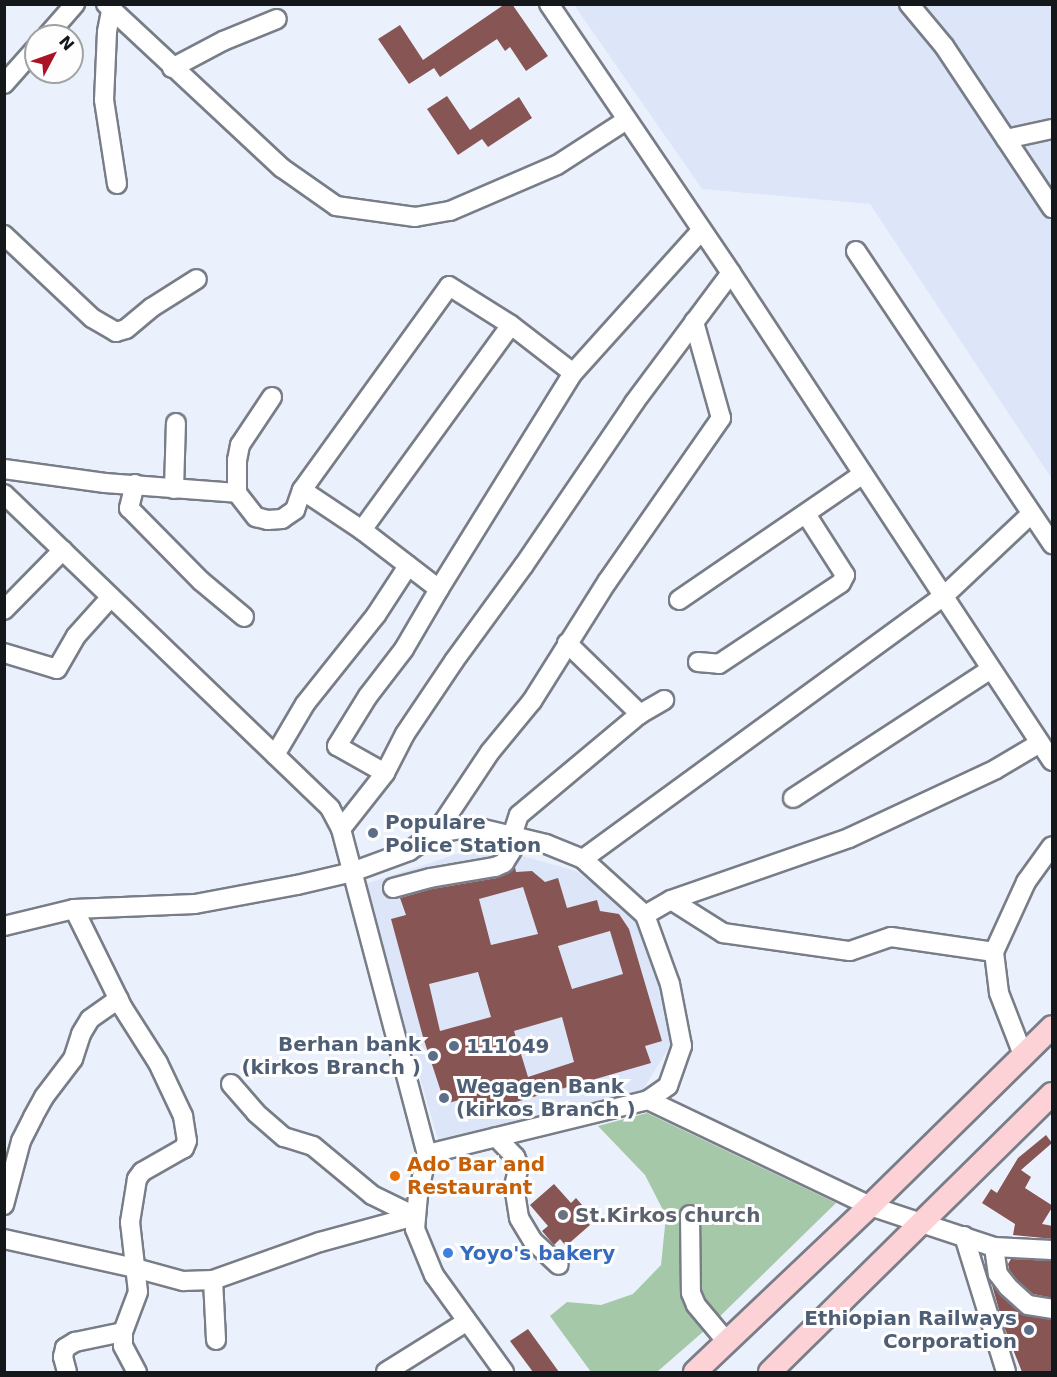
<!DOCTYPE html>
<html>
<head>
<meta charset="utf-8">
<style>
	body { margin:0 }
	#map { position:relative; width:1057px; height:1377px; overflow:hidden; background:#ebf1fc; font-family:"DejaVu Sans",sans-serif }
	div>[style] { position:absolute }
	.built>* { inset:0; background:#dce6f8 }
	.green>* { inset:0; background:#a5c8a8 }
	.building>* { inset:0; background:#875553 }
	.roads { filter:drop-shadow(2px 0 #787d87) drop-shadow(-2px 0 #787d87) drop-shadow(0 2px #787d87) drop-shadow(0 -2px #787d87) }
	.minor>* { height:18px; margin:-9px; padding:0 9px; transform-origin:9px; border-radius:9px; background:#fff }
	.major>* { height:22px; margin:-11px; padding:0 11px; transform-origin:11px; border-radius:11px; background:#fdd2d6 }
	.dots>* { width:16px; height:16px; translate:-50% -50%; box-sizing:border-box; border:3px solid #fefefe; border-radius:50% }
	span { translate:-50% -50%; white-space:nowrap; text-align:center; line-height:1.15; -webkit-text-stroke:6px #fefefe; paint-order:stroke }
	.service-label { font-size:20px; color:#4e5e75; font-weight:700 }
	.left { translate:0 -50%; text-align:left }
	.right { translate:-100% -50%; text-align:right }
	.food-label { font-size:20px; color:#c56008; font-weight:700 }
	.worship-label { font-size:20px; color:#5b616d; font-weight:700 }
	.shop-label { font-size:20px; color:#366cbe; font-weight:700 }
	.frame { position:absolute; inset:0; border:6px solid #15181b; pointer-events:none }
	.north { position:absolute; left:24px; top:24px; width:60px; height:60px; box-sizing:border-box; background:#fefefe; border:2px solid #a1a2a3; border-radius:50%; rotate:49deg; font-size:16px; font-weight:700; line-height:24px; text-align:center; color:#15181b }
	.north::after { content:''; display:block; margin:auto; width:21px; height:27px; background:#a91324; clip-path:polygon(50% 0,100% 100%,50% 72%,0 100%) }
</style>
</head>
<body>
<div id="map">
	<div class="built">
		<i style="clip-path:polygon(574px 5px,1052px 5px,1052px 479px,870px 204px,702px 189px)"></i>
		<i style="clip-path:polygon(484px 845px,576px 871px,644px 921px,676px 1036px,638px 1098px,440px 1146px,363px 885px)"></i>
	</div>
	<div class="green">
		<i style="clip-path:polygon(647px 1113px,836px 1203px,712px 1324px,657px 1372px,591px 1372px,550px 1316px,567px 1302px,601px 1305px,633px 1294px,661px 1265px,666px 1216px,645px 1175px,598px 1126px)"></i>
	</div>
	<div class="building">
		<i style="clip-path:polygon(505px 4px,512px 4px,548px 56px,526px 71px,510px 47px,505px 51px,497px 39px,440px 77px,434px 68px,409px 84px,378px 39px,400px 25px,423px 60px)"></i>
		<i style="clip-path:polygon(447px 96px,470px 130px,519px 97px,532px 118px,488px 147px,482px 139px,458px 155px,427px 109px)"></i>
		<i style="clip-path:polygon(evenodd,515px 867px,516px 872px,532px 871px,545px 882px,558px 878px,567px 908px,597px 900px,600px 911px,619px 914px,629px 929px,662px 1041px,645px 1046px,651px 1063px,464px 1117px,459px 1100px,445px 1104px,423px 1037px,391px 919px,406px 915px,400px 898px,432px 889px,497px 878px,515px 867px,523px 887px,538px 934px,491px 945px,479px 899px,523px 887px,515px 867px,610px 931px,623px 974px,572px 989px,558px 946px,610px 931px,515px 867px,478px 972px,491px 1017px,440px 1031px,429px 984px,478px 972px,515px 867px,562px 1017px,574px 1062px,528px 1077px,514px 1031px,562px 1017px)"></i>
		<i style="clip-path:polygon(1046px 1135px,1052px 1143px,1021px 1170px,1031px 1177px,1025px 1188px,1053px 1206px,1042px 1224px,1053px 1226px,1053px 1239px,1013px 1235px,1015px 1224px,982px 1203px,991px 1189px,997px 1193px,1018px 1158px)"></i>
		<i style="clip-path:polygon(554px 1184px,571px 1203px,576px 1198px,589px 1213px,583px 1218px,590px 1225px,566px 1246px,560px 1239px,554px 1245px,542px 1231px,548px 1226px,530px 1205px)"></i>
		<i style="clip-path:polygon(1011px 1259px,1053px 1261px,1053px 1298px,1033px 1294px,1016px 1279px,1009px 1269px,1008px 1264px)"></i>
		<i style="clip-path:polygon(992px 1285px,1021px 1314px,1053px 1320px,1053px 1372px,1022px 1372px,1003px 1324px)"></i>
		<i style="clip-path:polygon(528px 1329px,559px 1372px,533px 1372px,510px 1341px)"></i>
	</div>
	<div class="roads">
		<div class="minor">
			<i style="left:106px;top:4px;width:241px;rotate:43deg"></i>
			<i style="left:282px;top:168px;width:66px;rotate:35.1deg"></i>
			<i style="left:336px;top:206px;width:80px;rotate:7.9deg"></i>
			<i style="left:415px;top:217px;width:36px;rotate:-10deg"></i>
			<i style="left:450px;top:211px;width:116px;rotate:-23.3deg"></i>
			<i style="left:557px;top:165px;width:81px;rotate:-32.9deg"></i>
			<i style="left:549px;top:4px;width:325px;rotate:55.9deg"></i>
			<i style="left:731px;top:273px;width:584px;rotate:56.66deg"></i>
			<i style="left:909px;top:4px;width:55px;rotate:50.2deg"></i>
			<i style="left:944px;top:46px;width:112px;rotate:56.3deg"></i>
			<i style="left:111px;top:11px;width:21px;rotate:101deg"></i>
			<i style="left:107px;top:32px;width:68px;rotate:92.5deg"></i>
			<i style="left:104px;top:100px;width:85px;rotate:81.2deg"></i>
			<i style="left:47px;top:36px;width:43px;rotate:-48.8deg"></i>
			<i style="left:172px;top:68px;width:58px;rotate:-27.9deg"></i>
			<i style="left:223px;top:41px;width:58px;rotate:-22.2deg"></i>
			<i style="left:4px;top:84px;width:48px;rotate:-48.4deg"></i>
			<i style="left:1052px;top:129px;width:47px;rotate:167.7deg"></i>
			<i style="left:1006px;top:139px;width:83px;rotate:56.3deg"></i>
			<i style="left:4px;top:235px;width:121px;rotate:43.3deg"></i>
			<i style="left:92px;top:318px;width:28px;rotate:30deg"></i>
			<i style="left:116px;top:332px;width:10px;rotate:-17deg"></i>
			<i style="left:126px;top:329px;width:33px;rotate:-40deg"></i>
			<i style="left:151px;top:308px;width:54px;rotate:-32.2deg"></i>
			<i style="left:856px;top:251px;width:353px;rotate:56.2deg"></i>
			<i style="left:272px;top:397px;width:58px;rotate:123.7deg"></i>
			<i style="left:240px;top:445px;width:15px;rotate:101deg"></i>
			<i style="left:237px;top:460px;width:33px;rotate:90deg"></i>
			<i style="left:237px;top:493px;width:31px;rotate:52deg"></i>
			<i style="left:256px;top:517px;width:12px;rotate:14deg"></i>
			<i style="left:268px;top:520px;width:14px;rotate:-4deg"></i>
			<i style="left:282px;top:519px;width:16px;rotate:-35deg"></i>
			<i style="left:295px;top:510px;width:21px;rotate:-71deg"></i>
			<i style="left:302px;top:490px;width:251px;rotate:-54.2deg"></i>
			<i style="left:449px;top:286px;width:73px;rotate:32.2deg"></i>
			<i style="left:511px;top:325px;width:78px;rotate:37.7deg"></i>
			<i style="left:4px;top:469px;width:102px;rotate:7.9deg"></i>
			<i style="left:105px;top:483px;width:132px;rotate:4.3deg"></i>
			<i style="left:135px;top:484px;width:25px;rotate:104deg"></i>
			<i style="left:129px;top:508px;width:103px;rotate:45.4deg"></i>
			<i style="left:201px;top:581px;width:56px;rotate:39.9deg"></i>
			<i style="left:174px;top:489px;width:66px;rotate:-88.3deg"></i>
			<i style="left:302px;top:490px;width:72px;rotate:33.7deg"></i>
			<i style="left:362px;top:530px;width:97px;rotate:37.5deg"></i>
			<i style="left:439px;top:589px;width:254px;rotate:-58.2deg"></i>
			<i style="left:573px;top:373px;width:191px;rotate:-48deg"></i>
			<i style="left:4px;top:494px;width:453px;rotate:43.9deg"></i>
			<i style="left:330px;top:808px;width:24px;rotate:62deg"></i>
			<i style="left:341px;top:829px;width:336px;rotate:75.2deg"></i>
			<i style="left:427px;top:1154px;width:42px;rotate:102.4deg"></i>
			<i style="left:418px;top:1195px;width:34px;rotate:95deg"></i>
			<i style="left:415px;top:1229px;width:50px;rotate:67.6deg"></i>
			<i style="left:434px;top:1275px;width:120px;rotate:54.2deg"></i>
			<i style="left:362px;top:530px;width:253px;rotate:-54deg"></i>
			<i style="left:679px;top:600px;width:223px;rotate:-34.4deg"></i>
			<i style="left:4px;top:610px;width:84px;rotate:-45.5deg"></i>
			<i style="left:567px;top:643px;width:102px;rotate:44.2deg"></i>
			<i style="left:4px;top:653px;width:55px;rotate:16.8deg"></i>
			<i style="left:57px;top:669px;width:38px;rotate:-60deg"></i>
			<i style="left:76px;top:636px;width:52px;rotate:-48.1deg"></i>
			<i style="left:698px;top:662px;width:21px;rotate:5deg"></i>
			<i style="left:719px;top:664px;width:146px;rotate:-33.6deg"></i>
			<i style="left:841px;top:583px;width:9px;rotate:-63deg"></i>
			<i style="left:845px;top:575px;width:72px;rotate:-122.6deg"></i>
			<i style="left:275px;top:755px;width:59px;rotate:-59.5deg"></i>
			<i style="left:305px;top:704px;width:114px;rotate:-51.4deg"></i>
			<i style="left:376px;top:615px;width:59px;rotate:-56.9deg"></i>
			<i style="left:385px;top:773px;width:44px;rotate:-62.9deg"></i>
			<i style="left:405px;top:734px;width:88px;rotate:-56.1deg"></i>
			<i style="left:454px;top:661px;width:119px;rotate:-53.9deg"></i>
			<i style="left:524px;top:565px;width:196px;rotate:-55.8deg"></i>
			<i style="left:634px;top:403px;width:162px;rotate:-53.3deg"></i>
			<i style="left:793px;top:798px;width:236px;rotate:-33.1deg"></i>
			<i style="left:341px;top:829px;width:71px;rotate:-51.8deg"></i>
			<i style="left:385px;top:773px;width:55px;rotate:-150.6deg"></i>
			<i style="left:337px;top:746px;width:59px;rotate:-58.2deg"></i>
			<i style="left:368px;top:696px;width:59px;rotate:-52.5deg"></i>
			<i style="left:404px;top:649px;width:69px;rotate:-59.7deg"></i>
			<i style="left:436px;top:833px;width:97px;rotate:-56.3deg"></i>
			<i style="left:490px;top:752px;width:66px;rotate:-50.5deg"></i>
			<i style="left:532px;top:701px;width:141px;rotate:-57.8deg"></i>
			<i style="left:607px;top:582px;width:200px;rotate:-55.2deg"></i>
			<i style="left:721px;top:418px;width:100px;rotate:-105.7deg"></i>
			<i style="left:583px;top:859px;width:447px;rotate:-36.1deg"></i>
			<i style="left:944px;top:596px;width:120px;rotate:-43.3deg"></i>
			<i style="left:393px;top:888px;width:38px;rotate:-15deg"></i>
			<i style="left:430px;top:878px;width:66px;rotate:-9.6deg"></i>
			<i style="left:495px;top:867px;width:10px;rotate:-24deg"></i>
			<i style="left:504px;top:863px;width:15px;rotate:-58deg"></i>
			<i style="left:512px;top:850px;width:14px;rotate:-90deg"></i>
			<i style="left:512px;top:836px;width:22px;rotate:-72deg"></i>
			<i style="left:519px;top:815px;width:158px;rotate:-39.9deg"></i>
			<i style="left:640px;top:714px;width:28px;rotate:-30deg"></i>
			<i style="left:671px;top:900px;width:188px;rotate:-19.2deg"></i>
			<i style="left:849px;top:838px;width:162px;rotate:-25.1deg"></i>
			<i style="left:996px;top:769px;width:51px;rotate:-30.6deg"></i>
			<i style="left:74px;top:909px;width:110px;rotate:63.7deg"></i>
			<i style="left:123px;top:1008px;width:65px;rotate:57.5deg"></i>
			<i style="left:158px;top:1063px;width:59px;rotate:64.7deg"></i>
			<i style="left:183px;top:1116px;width:25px;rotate:81deg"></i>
			<i style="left:187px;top:1141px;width:8px;rotate:113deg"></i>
			<i style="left:184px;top:1148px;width:48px;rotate:150.3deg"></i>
			<i style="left:142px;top:1172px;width:9px;rotate:126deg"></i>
			<i style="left:137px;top:1179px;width:44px;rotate:99.2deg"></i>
			<i style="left:130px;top:1222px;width:70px;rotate:83.5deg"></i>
			<i style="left:138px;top:1292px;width:43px;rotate:110.6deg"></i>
			<i style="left:123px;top:1332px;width:14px;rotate:90deg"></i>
			<i style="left:123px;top:1346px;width:30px;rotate:62deg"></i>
			<i style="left:645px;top:915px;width:30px;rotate:-30deg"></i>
			<i style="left:671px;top:900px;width:62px;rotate:32.4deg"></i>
			<i style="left:723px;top:933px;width:128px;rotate:8.1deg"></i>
			<i style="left:850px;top:951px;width:43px;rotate:-18.9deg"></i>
			<i style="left:891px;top:937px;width:104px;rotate:8.3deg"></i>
			<i style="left:994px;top:952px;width:77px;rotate:-65.4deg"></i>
			<i style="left:1026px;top:882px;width:44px;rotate:-54.2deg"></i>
			<i style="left:4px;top:926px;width:72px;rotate:-13.7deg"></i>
			<i style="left:74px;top:909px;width:121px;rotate:-2.4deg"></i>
			<i style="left:195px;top:904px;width:104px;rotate:-10.6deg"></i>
			<i style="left:297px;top:885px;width:57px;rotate:-13.3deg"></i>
			<i style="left:352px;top:872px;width:61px;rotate:-20.2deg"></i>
			<i style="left:409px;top:851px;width:32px;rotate:-34deg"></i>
			<i style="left:436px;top:833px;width:39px;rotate:-9deg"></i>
			<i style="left:475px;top:827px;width:73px;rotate:13.5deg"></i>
			<i style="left:546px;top:844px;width:40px;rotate:22deg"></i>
			<i style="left:583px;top:859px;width:84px;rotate:42.1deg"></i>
			<i style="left:645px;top:915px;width:73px;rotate:70.1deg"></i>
			<i style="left:670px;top:984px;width:63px;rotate:79deg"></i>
			<i style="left:682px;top:1046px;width:42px;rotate:109.3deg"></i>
			<i style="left:668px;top:1086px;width:24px;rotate:145deg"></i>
			<i style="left:994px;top:952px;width:41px;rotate:83deg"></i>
			<i style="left:999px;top:993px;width:66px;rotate:68.8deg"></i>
			<i style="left:231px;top:1084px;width:38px;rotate:49deg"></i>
			<i style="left:256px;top:1113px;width:37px;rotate:41deg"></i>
			<i style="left:284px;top:1137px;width:30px;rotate:17deg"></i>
			<i style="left:313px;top:1146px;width:77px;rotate:39.7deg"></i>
			<i style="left:372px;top:1195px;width:48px;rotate:26deg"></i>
			<i style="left:496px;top:1137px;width:28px;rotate:46deg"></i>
			<i style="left:515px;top:1157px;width:10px;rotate:66deg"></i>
			<i style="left:519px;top:1166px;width:21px;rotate:104deg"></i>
			<i style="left:514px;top:1186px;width:32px;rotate:81deg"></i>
			<i style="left:519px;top:1218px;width:27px;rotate:59deg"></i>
			<i style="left:533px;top:1241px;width:35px;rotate:43deg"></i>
			<i style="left:427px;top:1154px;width:228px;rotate:-13.7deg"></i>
			<i style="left:648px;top:1100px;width:246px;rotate:25.5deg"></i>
			<i style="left:870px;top:1206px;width:131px;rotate:18.3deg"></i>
			<i style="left:994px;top:1247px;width:58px;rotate:3deg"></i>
			<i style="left:4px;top:1205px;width:66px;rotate:-75.1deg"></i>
			<i style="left:21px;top:1141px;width:27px;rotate:-63deg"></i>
			<i style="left:33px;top:1117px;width:23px;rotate:-61deg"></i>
			<i style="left:44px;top:1097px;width:48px;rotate:-52.7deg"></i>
			<i style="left:73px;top:1059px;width:26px;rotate:-72deg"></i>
			<i style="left:81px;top:1034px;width:17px;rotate:-59deg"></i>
			<i style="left:90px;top:1019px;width:35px;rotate:-35deg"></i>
			<i style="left:690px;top:1215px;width:78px;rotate:89.3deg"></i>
			<i style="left:691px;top:1293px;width:13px;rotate:67deg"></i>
			<i style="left:696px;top:1305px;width:48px;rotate:50deg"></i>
			<i style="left:964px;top:1236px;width:142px;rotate:72.8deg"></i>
			<i style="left:4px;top:1239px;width:134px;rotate:12.5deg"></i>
			<i style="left:135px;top:1268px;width:50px;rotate:15.2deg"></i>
			<i style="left:183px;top:1281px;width:30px;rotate:-2deg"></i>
			<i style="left:213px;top:1280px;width:114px;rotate:-19.6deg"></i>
			<i style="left:320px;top:1242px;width:98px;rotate:-15.3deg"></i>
			<i style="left:994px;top:1247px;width:27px;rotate:82deg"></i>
			<i style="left:998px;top:1274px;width:16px;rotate:52deg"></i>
			<i style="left:1008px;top:1287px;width:27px;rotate:42deg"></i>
			<i style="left:1028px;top:1305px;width:24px;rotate:9deg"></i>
			<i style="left:213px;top:1280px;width:60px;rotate:87.1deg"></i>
			<i style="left:67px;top:1372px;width:16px;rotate:-105deg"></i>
			<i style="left:63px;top:1357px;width:9px;rotate:-77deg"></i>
			<i style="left:65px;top:1348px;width:12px;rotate:-31deg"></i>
			<i style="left:75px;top:1342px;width:49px;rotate:-11.8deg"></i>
			<i style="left:386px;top:1372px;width:94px;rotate:-32deg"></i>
		</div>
		<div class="major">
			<i style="left:695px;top:1372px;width:241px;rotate:-43.5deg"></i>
			<i style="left:870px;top:1206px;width:255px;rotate:-44.5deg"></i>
			<i style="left:770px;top:1372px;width:396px;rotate:-44.6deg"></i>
		</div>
	</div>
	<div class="dots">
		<i style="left:373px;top:833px;background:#5c6f8a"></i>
		<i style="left:454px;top:1046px;background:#5c6f8a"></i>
		<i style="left:433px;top:1056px;background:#5c6f8a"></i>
		<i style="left:444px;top:1098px;background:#5c6f8a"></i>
		<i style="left:395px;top:1176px;background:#e8710a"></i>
		<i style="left:563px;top:1215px;background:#6b7280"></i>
		<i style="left:448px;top:1253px;background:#3f7fe0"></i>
		<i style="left:1029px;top:1330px;background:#5c6f8a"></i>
	</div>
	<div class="service-label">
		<span class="left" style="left:385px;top:834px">Populare<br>Police Station</span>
		<span class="right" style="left:421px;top:1056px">Berhan bank<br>(kirkos Branch )</span>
		<span class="left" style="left:466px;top:1046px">111049</span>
		<span class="left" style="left:456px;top:1098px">Wegagen Bank<br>(kirkos Branch )</span>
		<span class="right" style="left:1017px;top:1330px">Ethiopian Railways<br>Corporation</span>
	</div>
	<div class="food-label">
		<span class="left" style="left:407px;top:1176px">Ado Bar and<br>Restaurant</span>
	</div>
	<div class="worship-label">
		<span class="left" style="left:575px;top:1215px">St.Kirkos church</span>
	</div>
	<div class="shop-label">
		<span class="left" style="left:460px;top:1253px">Yoyo's bakery</span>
	</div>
	<div class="frame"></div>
	<div class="north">N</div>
</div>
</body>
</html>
